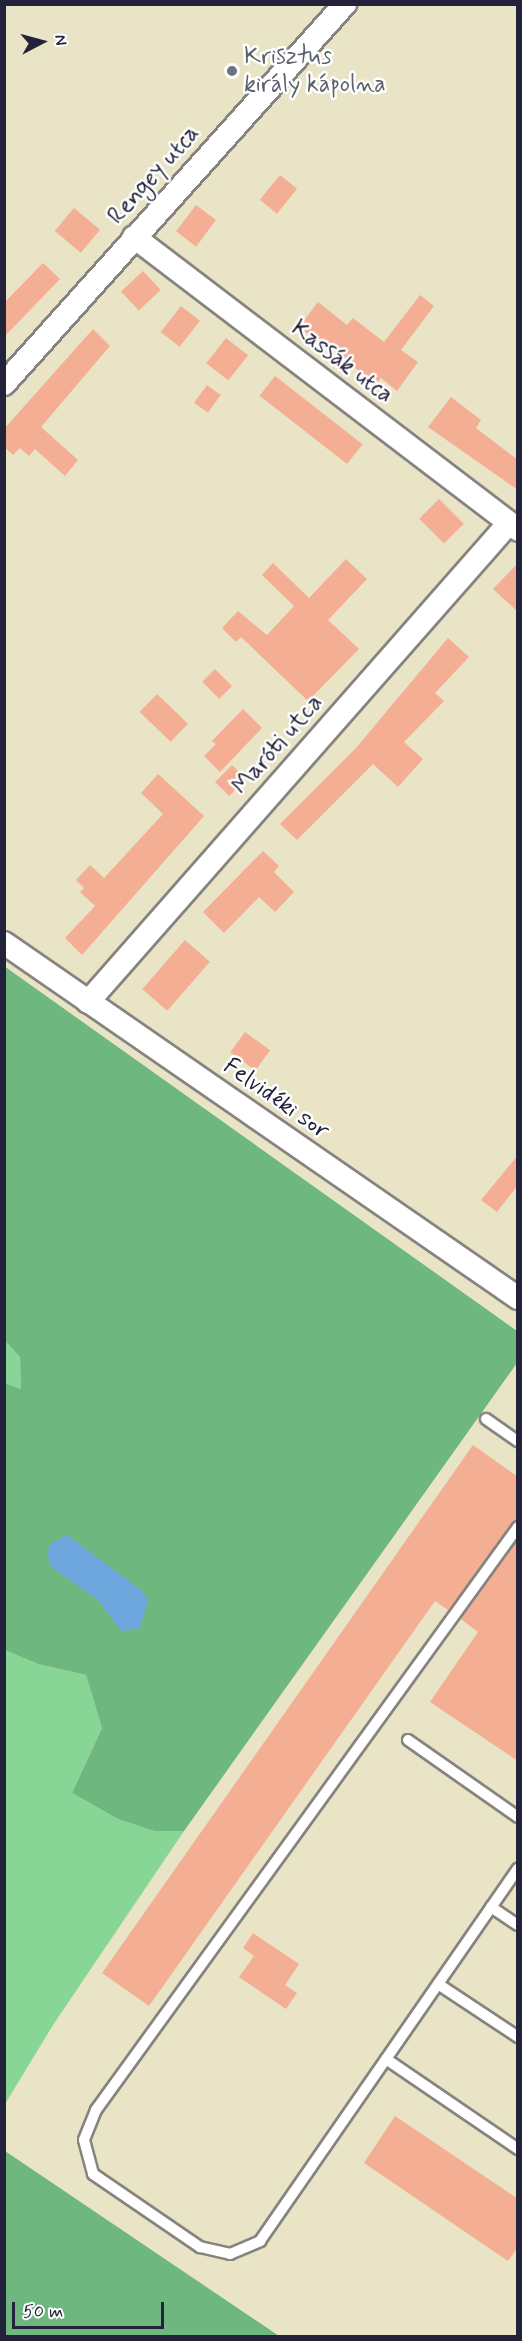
<!DOCTYPE html>
<html>
<head>
<meta charset="utf-8">
<style>
	body { margin:0 }
	#map { position:relative; width:522px; height:2341px; overflow:hidden; background:#e9e4c5; font-family:Mynerve,sans-serif }
	div>[style] { position:absolute }
	.green>* { inset:0; background:#88d695 }
	.forest>* { inset:0; background:#6eb77e }
	.water>* { inset:0; background:#6ea7dd }
	.building>* { inset:0; background:#f4ae94; transform-origin:0 0 }
	.roads { filter:drop-shadow(2px 0 #868380) drop-shadow(-2px 0 #868380) drop-shadow(0 2px #868380) drop-shadow(0 -2px #868380) }
	.service>* { height:10px; margin:-5px; padding:0 5px; transform-origin:5px; border-radius:5px; background:#fff }
	.minor>* { height:22px; margin:-11px; padding:0 11px; transform-origin:11px; border-radius:11px; background:#fff }
	.dots>* { width:16px; height:16px; translate:-50% -50%; box-sizing:border-box; border:3px solid #fff; border-radius:50% }
	span { translate:-50% -50%; white-space:nowrap; text-align:center; line-height:1.15; -webkit-text-stroke:5px #fff; paint-order:stroke }
	.worship-label { font-size:24px; color:#5b616d }
	.left { translate:0 -50%; text-align:left }
	.street-label { font-size:24px; color:#22223b }
	.frame { position:absolute; inset:0; border:6px solid #22223b; pointer-events:none }
	.north { position:absolute; left:12px; top:12px; width:60px; height:60px; -webkit-text-stroke:4px #fff; paint-order:stroke; rotate:84deg; font-size:16px; font-weight:700; line-height:24px; text-align:center; color:#22223b }
	.north::after { content:''; display:block; margin:auto; width:21px; height:27px; background:#22223b; clip-path:polygon(50% 0,100% 100%,50% 72%,0 100%) }
	.scale { position:absolute; left:12px; top:2302px; width:152px; height:27px; box-sizing:border-box; border:3px solid #22223b; border-top:0; padding-left:8px; font-size:18px; line-height:21px; white-space:nowrap; color:#22223b; -webkit-text-stroke:4px #fff; paint-order:stroke }
</style>
</head>
<body>
<div id="map">
	<div class="green">
		<i style="clip-path:polygon(4px 1340px,20px 1357px,21px 1389px,5px 1383px)"></i>
		<i style="clip-path:polygon(5px 1650px,38px 1664px,86px 1675px,102px 1728px,72px 1793px,118px 1819px,154px 1831px,184px 1831px,53px 2025px,5px 2104px)"></i>
	</div>
	<div class="forest">
		<i style="clip-path:polygon(4px 966px,517px 1331px,517px 1363px,184px 1831px,154px 1831px,118px 1819px,72px 1793px,102px 1728px,86px 1675px,38px 1664px,5px 1650px,5px 1383px,21px 1389px,20px 1357px,4px 1340px)"></i>
		<i style="clip-path:polygon(4px 2151px,5px 2151px,279px 2336px,5px 2336px)"></i>
	</div>
	<div class="water">
		<i style="clip-path:polygon(67px 1535px,141px 1590px,148px 1600px,140px 1628px,121px 1631px,98px 1600px,51px 1567px,47px 1555px,51px 1543px)"></i>
	</div>
	<div class="building">
		<i style="left:280px;top:175px;width:22px;height:32px;rotate:39deg"></i>
		<i style="left:196px;top:205px;width:25px;height:33px;rotate:37deg"></i>
		<i style="left:74px;top:208px;width:34px;height:30px;rotate:40deg"></i>
		<i style="clip-path:polygon(43px 263px,60px 279px,4px 337px,4px 303px)"></i>
		<i style="left:143px;top:271px;width:26px;height:30px;rotate:47deg"></i>
		<i style="clip-path:polygon(420px 295px,434px 306px,401px 350px,418px 362px,397px 391px,381px 378px,375px 385px,331px 347px,329px 350px,299px 327px,318px 302px,347px 325px,353px 318px,384px 342px)"></i>
		<i style="left:181px;top:306px;width:24px;height:33px;rotate:38deg"></i>
		<i style="clip-path:polygon(93px 329px,110px 346px,41px 427px,78px 460px,65px 476px,35px 449px,29px 456px,20px 448px,13px 455px,4px 447px,4px 429px)"></i>
		<i style="left:226px;top:338px;width:28px;height:32px;rotate:38deg"></i>
		<i style="left:275px;top:376px;width:111px;height:25px;rotate:38deg"></i>
		<i style="left:207px;top:385px;width:17px;height:22px;rotate:36deg"></i>
		<i style="clip-path:polygon(451px 397px,481px 420px,476px 428px,518px 460px,518px 490px,428px 427px)"></i>
		<i style="left:439px;top:499px;width:35px;height:28px;rotate:45deg"></i>
		<i style="clip-path:polygon(346px 559px,367px 579px,328px 620px,359px 649px,308px 701px,241px 637px,236px 642px,222px 628px,238px 611px,267px 635px,294px 606px,262px 575px,273px 563px,309px 598px)"></i>
		<i style="clip-path:polygon(518px 563px,518px 612px,493px 589px)"></i>
		<i style="clip-path:polygon(448px 638px,469px 657px,435px 693px,444px 701px,404px 742px,423px 759px,398px 787px,373px 764px,297px 840px,280px 824px,356px 748px)"></i>
		<i style="left:215px;top:669px;width:24px;height:18px;rotate:45deg"></i>
		<i style="left:157px;top:694px;width:43px;height:25px;rotate:44deg"></i>
		<i style="clip-path:polygon(243px 709px,262px 728px,220px 772px,204px 756px,216px 744px,212px 741px)"></i>
		<i style="left:232px;top:765px;width:20px;height:24px;rotate:45deg"></i>
		<i style="clip-path:polygon(158px 774px,204px 816px,82px 955px,65px 938px,95px 906px,80px 892px,84px 888px,76px 880px,90px 865px,104px 878px,163px 814px,141px 793px)"></i>
		<i style="clip-path:polygon(263px 851px,279px 866px,274px 872px,294px 892px,275px 912px,259px 897px,224px 933px,203px 912px)"></i>
		<i style="left:185px;top:940px;width:33px;height:65px;rotate:41deg"></i>
		<i style="left:245px;top:1032px;width:31px;height:25px;rotate:36deg"></i>
		<i style="clip-path:polygon(518px 1155px,518px 1185px,497px 1212px,481px 1200px)"></i>
		<i style="clip-path:polygon(473px 1445px,518px 1477px,518px 1520px,448px 1610px,435px 1601px,149px 2006px,102px 1973px)"></i>
		<i style="clip-path:polygon(518px 1540px,518px 1761px,430px 1702px,478px 1632px,461px 1619px)"></i>
		<i style="clip-path:polygon(253px 1933px,299px 1964px,285px 1985px,297px 1993px,286px 2009px,239px 1977px,254px 1956px,243px 1948px)"></i>
		<i style="clip-path:polygon(395px 2116px,518px 2199px,518px 2247px,508px 2261px,364px 2163px)"></i>
	</div>
	<div class="roads">
		<div class="service">
			<i style="left:486px;top:1419px;width:39px;rotate:35deg"></i>
			<i style="left:518px;top:1527px;width:720px;rotate:125.9deg"></i>
			<i style="left:96px;top:2110px;width:32px;rotate:112deg"></i>
			<i style="left:84px;top:2140px;width:35px;rotate:75deg"></i>
			<i style="left:93px;top:2174px;width:130px;rotate:34.3deg"></i>
			<i style="left:200px;top:2247px;width:31px;rotate:13deg"></i>
			<i style="left:230px;top:2254px;width:33px;rotate:-23deg"></i>
			<i style="left:260px;top:2241px;width:453px;rotate:-55.3deg"></i>
			<i style="left:408px;top:1740px;width:134px;rotate:35deg"></i>
			<i style="left:491px;top:1907px;width:32px;rotate:34deg"></i>
			<i style="left:438px;top:1984px;width:96px;rotate:33.5deg"></i>
			<i style="left:386px;top:2059px;width:160px;rotate:34.3deg"></i>
		</div>
		<div class="minor">
			<i style="left:134px;top:237px;width:483px;rotate:37.3deg"></i>
			<i style="left:4px;top:384px;width:511px;rotate:-48.1deg"></i>
			<i style="left:4px;top:943px;width:625px;rotate:34.63deg"></i>
			<i style="left:88px;top:1002px;width:638px;rotate:-48.69deg"></i>
		</div>
	</div>
	<div class="dots">
		<i style="left:232px;top:71px;background:#6b7280"></i>
	</div>
	<div class="worship-label">
		<span class="left" style="left:244px;top:71px">Krisztus<br>király kápolna</span>
	</div>
	<div class="street-label">
		<span style="left:154px;top:175px;rotate:-48deg">Rengey utca</span>
		<span style="left:342px;top:362px;rotate:37deg">Kassák utca</span>
		<span style="left:278px;top:745px;rotate:-49deg">Maróti utca</span>
		<span style="left:276px;top:1099px;rotate:35deg">Felvidéki sor</span>
	</div>
	<div class="frame"></div>
	<div class="north">N</div>
	<div class="scale">50 m</div>
</div>
</body>
</html>
